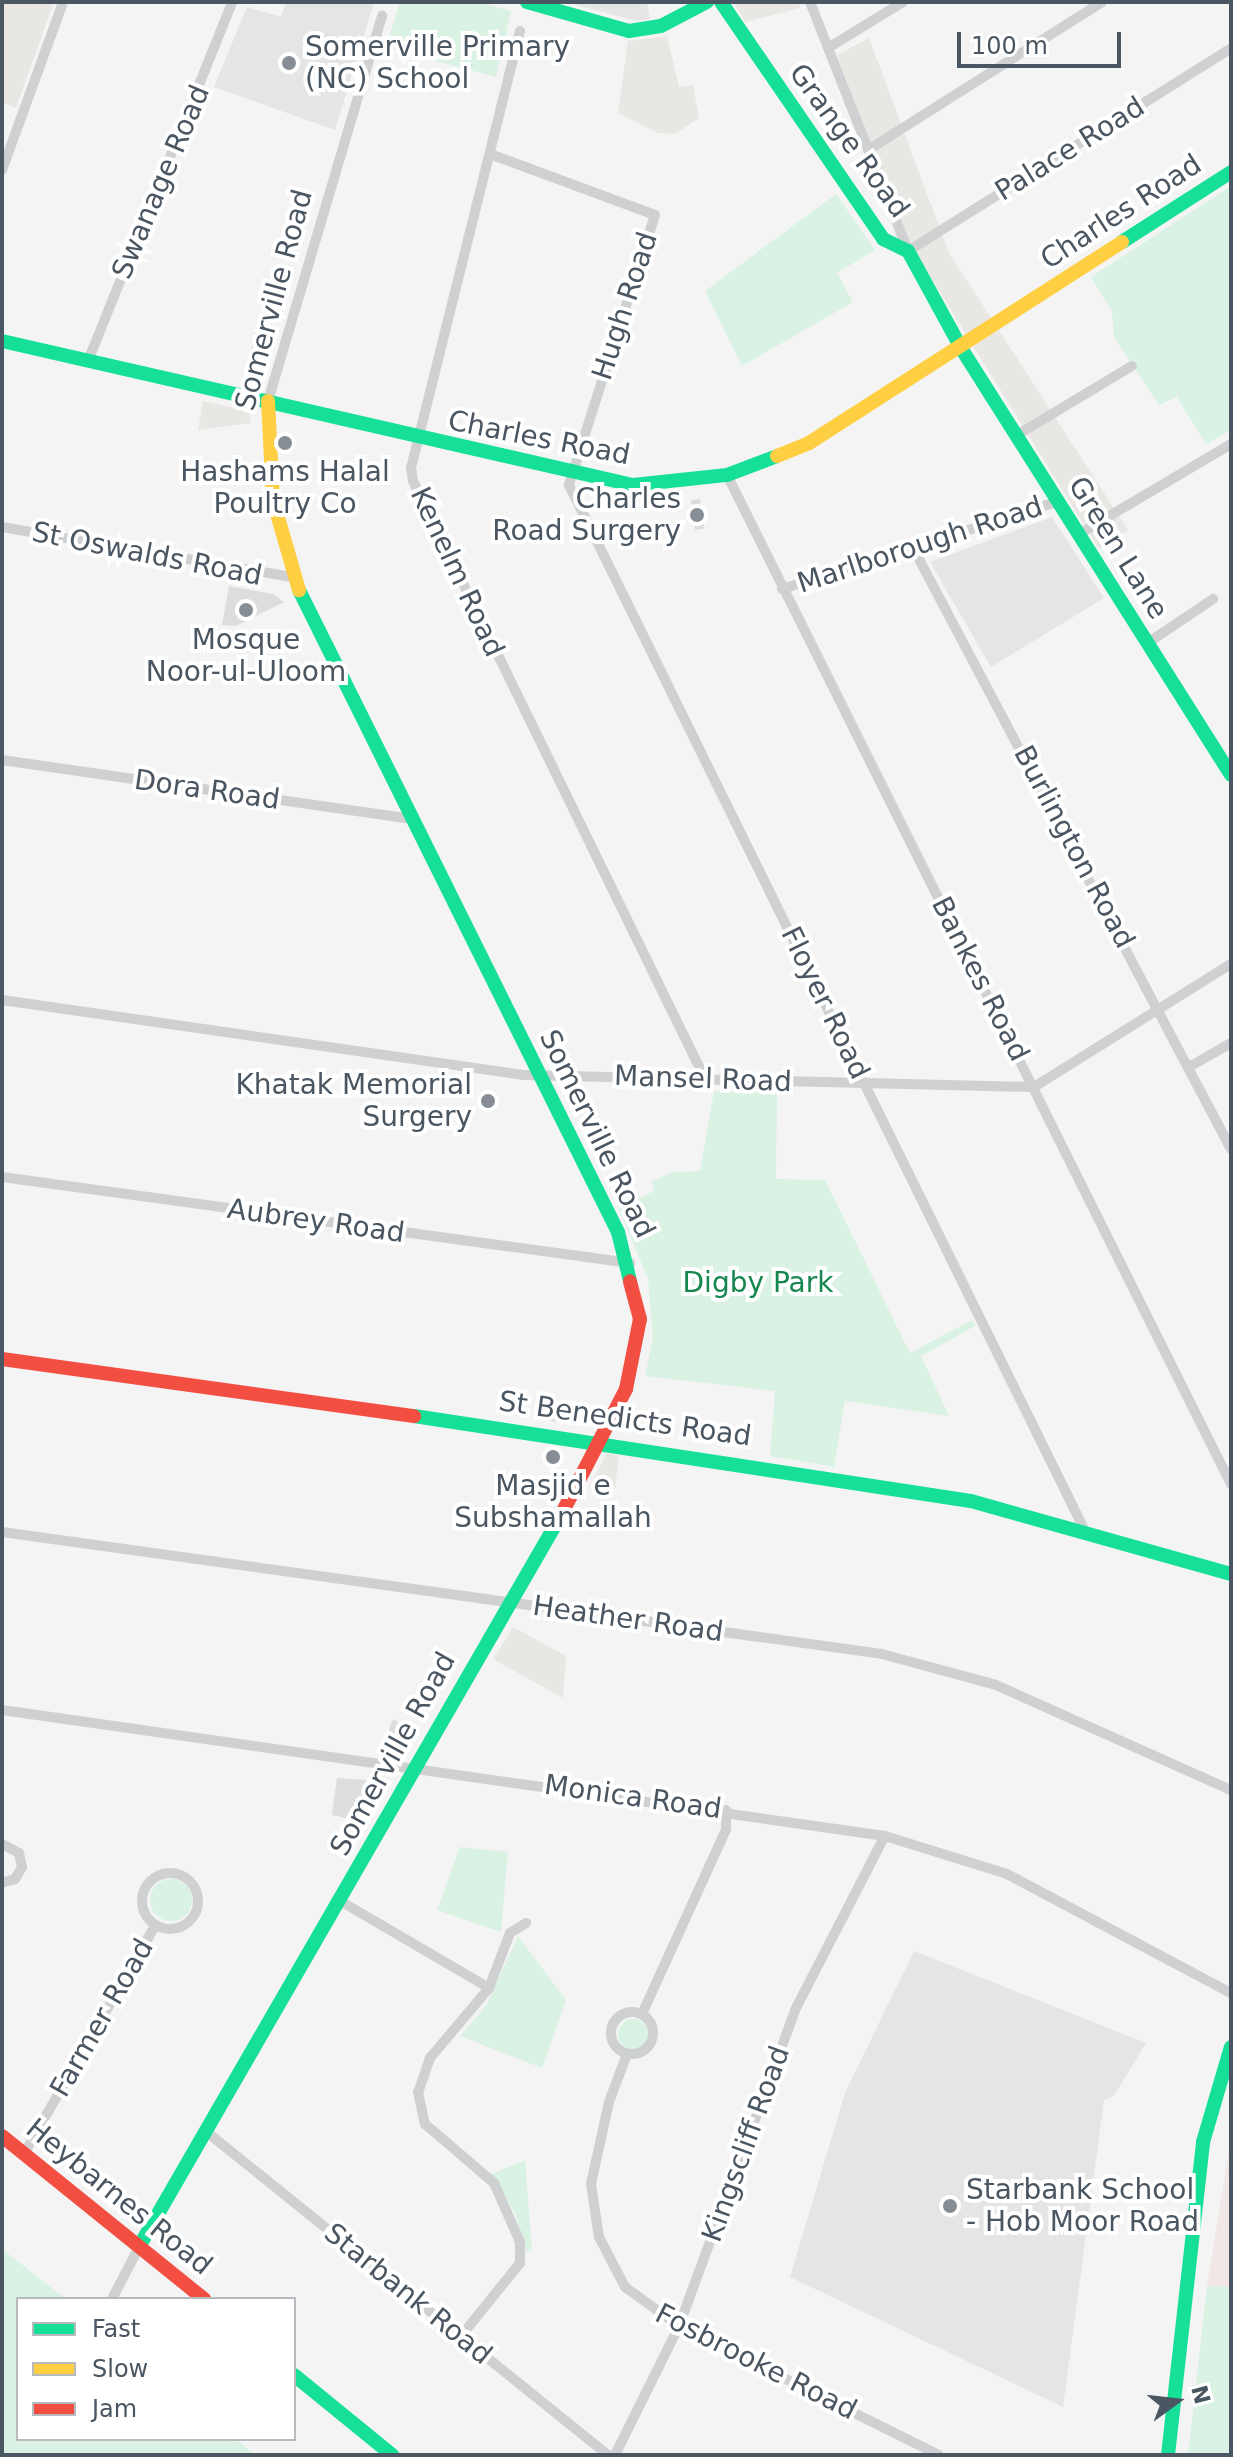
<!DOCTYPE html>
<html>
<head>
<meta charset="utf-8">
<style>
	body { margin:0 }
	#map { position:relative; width:1233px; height:2457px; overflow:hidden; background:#f4f4f4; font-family:"DejaVu Sans",sans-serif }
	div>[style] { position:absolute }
	.commercial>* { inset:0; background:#e8e7e3; transform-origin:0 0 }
	.education>* { inset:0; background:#e6e5e6 }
	.medical>* { inset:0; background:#f1e7e6 }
	.green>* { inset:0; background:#d9f2e3 }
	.round { border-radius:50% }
	.building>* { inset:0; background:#ddddde; transform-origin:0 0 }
	.street>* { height:10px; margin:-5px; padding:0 5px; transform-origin:5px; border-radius:5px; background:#ced0d2 }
	.street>.ring { margin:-5px; padding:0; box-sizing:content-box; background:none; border:10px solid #ced0d2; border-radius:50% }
	.fast>* { height:14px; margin:-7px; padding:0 7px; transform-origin:7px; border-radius:7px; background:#16e098 }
	.slow>* { height:14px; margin:-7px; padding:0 7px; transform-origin:7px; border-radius:7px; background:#ffcf43 }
	.jam>* { height:14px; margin:-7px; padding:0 7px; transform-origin:7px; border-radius:7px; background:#f24e42 }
	.dots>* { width:22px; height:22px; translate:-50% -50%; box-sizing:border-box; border:4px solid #fff; border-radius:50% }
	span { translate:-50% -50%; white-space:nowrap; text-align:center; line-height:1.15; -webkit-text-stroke:8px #fff; paint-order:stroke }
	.poi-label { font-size:28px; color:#4a5661 }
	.left { translate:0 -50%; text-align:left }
	.right { translate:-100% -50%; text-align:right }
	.street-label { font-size:28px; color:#4a5661 }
	.park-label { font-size:28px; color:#17864f }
	.frame { position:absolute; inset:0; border:4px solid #4a5661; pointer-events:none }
	.legend { position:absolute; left:16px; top:2297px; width:280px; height:144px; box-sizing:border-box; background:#fff; border:2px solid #b7bbc0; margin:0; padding:10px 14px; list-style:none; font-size:24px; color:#4a5661 }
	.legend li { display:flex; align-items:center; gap:16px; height:40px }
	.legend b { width:40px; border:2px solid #b7bbc0 }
	.north { position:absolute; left:1137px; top:2361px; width:80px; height:80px; -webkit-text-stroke:6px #fff; paint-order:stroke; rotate:75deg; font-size:22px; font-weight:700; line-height:32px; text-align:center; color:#4a5661 }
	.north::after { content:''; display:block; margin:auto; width:28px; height:36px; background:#4a5661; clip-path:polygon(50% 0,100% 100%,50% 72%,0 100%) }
	.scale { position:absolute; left:957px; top:32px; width:164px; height:36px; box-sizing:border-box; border:4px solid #4a5661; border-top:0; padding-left:10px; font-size:24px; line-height:28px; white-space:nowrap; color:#4a5661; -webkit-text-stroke:6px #fff; paint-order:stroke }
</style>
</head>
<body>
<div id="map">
	<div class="commercial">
		<i style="clip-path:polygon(2px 2px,54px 2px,16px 108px,2px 102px)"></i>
		<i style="clip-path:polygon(798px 2px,800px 8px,745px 22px,735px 4px)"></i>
		<i style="clip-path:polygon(667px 36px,679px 87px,693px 85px,699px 118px,675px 134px,658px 133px,618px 113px,628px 41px)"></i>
		<i style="clip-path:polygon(869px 38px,949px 253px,1128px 530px,1099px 549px,905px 236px,837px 55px)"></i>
		<i style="left:257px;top:323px;width:18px;height:61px;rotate:13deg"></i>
		<i style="clip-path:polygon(203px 401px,249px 411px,251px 423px,198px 430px)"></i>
		<i style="clip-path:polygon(607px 1453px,619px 1456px,615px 1489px,590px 1485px)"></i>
		<i style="clip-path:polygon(513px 1627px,566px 1656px,563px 1698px,493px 1659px)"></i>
	</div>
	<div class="education">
		<i style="clip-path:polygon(286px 2px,374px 2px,335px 130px,214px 87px,247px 7px,281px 17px)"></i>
		<i style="clip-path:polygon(565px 2px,647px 2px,650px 19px,637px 21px)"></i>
		<i style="clip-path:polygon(1052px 517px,1104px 598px,991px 667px,930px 562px)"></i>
		<i style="clip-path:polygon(914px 1951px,1146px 2043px,1114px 2096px,1104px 2100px,1063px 2407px,790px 2277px,845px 2093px)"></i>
	</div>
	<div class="medical">
		<i style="clip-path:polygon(1231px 2138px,1231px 2287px,1207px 2286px)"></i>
	</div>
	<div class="green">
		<i style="clip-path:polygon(400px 2px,479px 2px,511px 11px,496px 77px,386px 47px)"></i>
		<i style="clip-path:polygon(1231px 186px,1231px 430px,1206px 444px,1177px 397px,1159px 405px,1114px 337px,1112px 311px,1091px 277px)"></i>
		<i style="clip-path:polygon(836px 194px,875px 250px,837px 273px,853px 302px,742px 366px,705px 291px)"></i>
		<i style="clip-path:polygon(777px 1090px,776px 1179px,825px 1180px,910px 1353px,972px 1320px,975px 1326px,921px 1356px,949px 1416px,845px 1401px,834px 1467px,770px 1456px,775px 1391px,645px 1376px,653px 1338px,648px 1279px,615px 1199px,636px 1190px,641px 1198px,655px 1190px,651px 1182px,672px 1172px,700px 1171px,714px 1091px)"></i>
		<i style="clip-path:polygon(460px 1847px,508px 1852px,501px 1932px,437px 1910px)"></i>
		<i class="round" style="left:150px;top:1879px;width:42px;height:42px"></i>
		<i style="clip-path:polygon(518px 1936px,566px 2000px,542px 2068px,460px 2036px,486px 2006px)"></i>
		<i class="round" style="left:618px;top:2019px;width:30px;height:30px"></i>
		<i style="clip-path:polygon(525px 2160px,532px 2251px,527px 2252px,515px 2213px,492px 2174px)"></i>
		<i style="clip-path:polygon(2px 2249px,66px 2299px,18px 2299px,18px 2439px,236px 2439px,255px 2455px,2px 2455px)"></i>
		<i style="clip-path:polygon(1207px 2286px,1231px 2287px,1231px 2455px,1188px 2455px)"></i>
	</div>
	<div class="building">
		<i style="left:700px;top:499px;width:30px;height:9px;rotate:82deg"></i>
		<i style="clip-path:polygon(229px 586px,273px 594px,284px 602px,236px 626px,222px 625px)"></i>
		<i style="left:543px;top:1403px;width:56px;height:17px;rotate:7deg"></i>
		<i style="clip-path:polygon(393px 1719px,412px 1730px,400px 1751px,382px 1747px)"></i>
		<i style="clip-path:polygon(337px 1778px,366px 1780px,377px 1798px,354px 1837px,345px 1831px,351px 1819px,332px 1815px)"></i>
	</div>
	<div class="street">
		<i style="left:810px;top:2px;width:268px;rotate:68.5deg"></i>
		<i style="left:908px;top:251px;width:381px;rotate:-32.1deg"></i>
		<i style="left:520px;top:31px;width:449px;rotate:104deg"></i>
		<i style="left:411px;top:467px;width:14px;rotate:82deg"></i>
		<i style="left:413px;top:481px;width:665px;rotate:63.97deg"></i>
		<i style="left:828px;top:48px;width:88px;rotate:-31.5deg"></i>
		<i style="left:868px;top:150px;width:277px;rotate:-32.3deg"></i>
		<i style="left:490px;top:154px;width:176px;rotate:20.3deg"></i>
		<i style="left:655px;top:215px;width:283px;rotate:107.7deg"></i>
		<i style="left:569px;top:485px;width:1169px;rotate:63.74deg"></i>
		<i style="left:2px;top:170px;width:179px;rotate:-70deg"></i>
		<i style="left:88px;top:361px;width:387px;rotate:-68.1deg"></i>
		<i style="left:268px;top:401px;width:402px;rotate:-73.5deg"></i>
		<i style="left:1017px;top:435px;width:134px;rotate:-31deg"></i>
		<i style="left:727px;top:475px;width:1128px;rotate:63.46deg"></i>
		<i style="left:2px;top:527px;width:294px;rotate:9.8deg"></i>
		<i style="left:1079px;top:534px;width:177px;rotate:-30.6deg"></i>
		<i style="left:912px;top:546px;width:682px;rotate:62.12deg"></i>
		<i style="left:782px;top:589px;width:291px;rotate:-17.6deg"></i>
		<i style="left:1146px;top:644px;width:81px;rotate:-33.9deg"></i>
		<i style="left:2px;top:760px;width:414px;rotate:8.2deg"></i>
		<i style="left:2px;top:1000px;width:527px;rotate:8.18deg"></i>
		<i style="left:524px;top:1075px;width:510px;rotate:1.35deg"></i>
		<i style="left:1034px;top:1087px;width:232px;rotate:-32deg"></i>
		<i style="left:1189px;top:1067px;width:48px;rotate:-29.7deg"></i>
		<i style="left:2px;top:1177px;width:634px;rotate:7.8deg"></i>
		<i style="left:2px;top:1532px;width:888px;rotate:7.89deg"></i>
		<i style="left:882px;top:1654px;width:118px;rotate:15.2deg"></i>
		<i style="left:996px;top:1685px;width:257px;rotate:24.1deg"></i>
		<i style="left:2px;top:1710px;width:892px;rotate:8.12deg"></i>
		<i style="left:885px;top:1836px;width:128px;rotate:17.3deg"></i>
		<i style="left:1007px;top:1874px;width:254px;rotate:28deg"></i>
		<i style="left:2px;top:1844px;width:19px;rotate:28deg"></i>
		<i style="left:19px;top:1853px;width:14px;rotate:78deg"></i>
		<i style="left:22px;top:1867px;width:14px;rotate:120deg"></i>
		<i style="left:15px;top:1879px;width:14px;rotate:163deg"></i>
		<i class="ring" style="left:142px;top:1873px;width:46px;height:46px"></i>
		<i style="left:342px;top:1902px;width:170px;rotate:30.3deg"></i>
		<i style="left:489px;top:1988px;width:92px;rotate:130.1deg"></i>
		<i style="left:430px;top:2058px;width:36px;rotate:109deg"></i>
		<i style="left:418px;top:2092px;width:33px;rotate:78deg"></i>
		<i style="left:425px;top:2124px;width:91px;rotate:40.5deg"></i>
		<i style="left:494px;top:2183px;width:64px;rotate:66.2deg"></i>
		<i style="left:520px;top:2242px;width:21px;rotate:90deg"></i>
		<i style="left:520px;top:2263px;width:94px;rotate:128.9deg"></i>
		<i style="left:489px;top:1988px;width:59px;rotate:-69.1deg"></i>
		<i style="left:510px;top:1933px;width:19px;rotate:-32deg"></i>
		<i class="ring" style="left:611px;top:2012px;width:32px;height:32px"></i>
		<i style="left:642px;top:2014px;width:202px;rotate:-65.5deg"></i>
		<i style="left:726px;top:1830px;width:20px;rotate:-90deg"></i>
		<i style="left:627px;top:2054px;width:51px;rotate:110.6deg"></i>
		<i style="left:609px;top:2102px;width:84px;rotate:102.4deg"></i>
		<i style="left:591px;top:2184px;width:54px;rotate:81.4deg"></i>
		<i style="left:599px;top:2237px;width:56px;rotate:62.5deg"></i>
		<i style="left:625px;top:2287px;width:67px;rotate:35.8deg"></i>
		<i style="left:679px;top:2326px;width:290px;rotate:26.4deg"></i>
		<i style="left:208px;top:2133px;width:514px;rotate:38.83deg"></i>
		<i style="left:25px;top:2152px;width:261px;rotate:-60.1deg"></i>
		<i style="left:112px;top:2299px;width:61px;rotate:-62.6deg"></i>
		<i style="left:615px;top:2455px;width:144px;rotate:-63.6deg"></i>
		<i style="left:679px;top:2326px;width:337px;rotate:-69.8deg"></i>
		<i style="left:795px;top:2010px;width:196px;rotate:-62.7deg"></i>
	</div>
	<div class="fast">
		<i style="left:527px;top:2px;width:106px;rotate:15.9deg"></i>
		<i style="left:629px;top:31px;width:32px;rotate:-9deg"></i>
		<i style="left:661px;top:26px;width:52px;rotate:-27.6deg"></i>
		<i style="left:721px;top:2px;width:287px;rotate:55.6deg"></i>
		<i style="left:883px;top:239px;width:28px;rotate:26deg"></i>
		<i style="left:908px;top:251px;width:111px;rotate:61.3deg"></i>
		<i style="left:961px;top:348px;width:505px;rotate:57.69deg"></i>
		<i style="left:1122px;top:242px;width:130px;rotate:-32.7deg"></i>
		<i style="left:2px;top:341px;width:647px;rotate:12.86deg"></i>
		<i style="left:633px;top:485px;width:95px;rotate:-6.1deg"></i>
		<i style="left:727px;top:475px;width:53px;rotate:-20.8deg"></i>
		<i style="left:299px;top:590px;width:717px;rotate:63.58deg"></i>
		<i style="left:618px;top:1232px;width:50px;rotate:76.2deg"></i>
		<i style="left:414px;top:1416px;width:563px;rotate:8.68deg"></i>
		<i style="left:971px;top:1501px;width:270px;rotate:15.7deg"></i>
		<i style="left:140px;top:2245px;width:840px;rotate:-60.02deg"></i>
		<i style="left:294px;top:2375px;width:127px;rotate:39.2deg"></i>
		<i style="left:1168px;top:2455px;width:315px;rotate:-83.6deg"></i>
		<i style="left:1203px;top:2142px;width:99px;rotate:-73.6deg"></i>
	</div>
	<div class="slow">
		<i style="left:268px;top:401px;width:99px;rotate:87.1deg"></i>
		<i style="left:273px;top:500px;width:94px;rotate:73.9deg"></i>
		<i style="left:777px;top:456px;width:35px;rotate:-22deg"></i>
		<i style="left:809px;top:443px;width:372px;rotate:-32.7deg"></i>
	</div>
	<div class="jam">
		<i style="left:2px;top:1359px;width:416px;rotate:7.9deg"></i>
		<i style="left:560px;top:1517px;width:144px;rotate:-62.7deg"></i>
		<i style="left:626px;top:1389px;width:71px;rotate:-78.7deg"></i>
		<i style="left:640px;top:1319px;width:39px;rotate:-105deg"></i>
		<i style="left:2px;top:2136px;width:260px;rotate:38.9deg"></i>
	</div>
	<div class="dots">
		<i style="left:289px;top:63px;background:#868d94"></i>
		<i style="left:285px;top:443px;background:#868d94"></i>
		<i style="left:697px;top:515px;background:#868d94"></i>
		<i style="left:246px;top:610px;background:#868d94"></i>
		<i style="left:488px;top:1101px;background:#868d94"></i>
		<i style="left:553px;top:1457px;background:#868d94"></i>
		<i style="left:950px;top:2206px;background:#868d94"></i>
	</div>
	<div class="poi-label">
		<span class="left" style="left:305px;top:63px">Somerville Primary<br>(NC) School</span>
		<span style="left:285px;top:488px">Hashams Halal<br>Poultry Co</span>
		<span class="right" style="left:681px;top:515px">Charles<br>Road Surgery</span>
		<span style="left:246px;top:656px">Mosque<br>Noor-ul-Uloom</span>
		<span class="right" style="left:472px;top:1101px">Khatak Memorial<br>Surgery</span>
		<span style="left:553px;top:1502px">Masjid e<br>Subshamallah</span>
		<span class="left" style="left:966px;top:2206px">Starbank School<br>- Hob Moor Road</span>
	</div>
	<div class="street-label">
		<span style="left:849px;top:141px;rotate:54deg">Grange Road</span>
		<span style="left:1070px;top:149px;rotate:-32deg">Palace Road</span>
		<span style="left:161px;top:182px;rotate:-67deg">Swanage Road</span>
		<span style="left:1121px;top:212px;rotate:-33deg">Charles Road</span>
		<span style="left:274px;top:300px;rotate:-75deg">Somerville Road</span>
		<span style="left:625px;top:306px;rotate:-72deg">Hugh Road</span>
		<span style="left:539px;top:438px;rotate:11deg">Charles Road</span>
		<span style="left:920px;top:545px;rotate:-18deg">Marlborough Road</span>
		<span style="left:1118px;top:548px;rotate:58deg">Green Lane</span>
		<span style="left:147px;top:554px;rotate:11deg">St Oswalds Road</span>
		<span style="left:457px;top:572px;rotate:65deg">Kenelm Road</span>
		<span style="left:207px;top:790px;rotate:8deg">Dora Road</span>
		<span style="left:1074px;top:847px;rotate:62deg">Burlington Road</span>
		<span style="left:980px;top:979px;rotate:63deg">Bankes Road</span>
		<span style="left:825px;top:1003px;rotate:64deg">Floyer Road</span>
		<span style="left:703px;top:1079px;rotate:2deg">Mansel Road</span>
		<span style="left:597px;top:1134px;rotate:64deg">Somerville Road</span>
		<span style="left:316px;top:1221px;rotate:8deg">Aubrey Road</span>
		<span style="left:625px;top:1419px;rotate:8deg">St Benedicts Road</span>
		<span style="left:628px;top:1619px;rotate:8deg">Heather Road</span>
		<span style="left:393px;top:1754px;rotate:-61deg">Somerville Road</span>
		<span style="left:633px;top:1797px;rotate:8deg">Monica Road</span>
		<span style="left:102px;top:2018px;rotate:-60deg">Farmer Road</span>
		<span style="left:746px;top:2144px;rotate:-70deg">Kingscliff Road</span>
		<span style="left:119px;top:2197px;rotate:39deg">Heybarnes Road</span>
		<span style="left:408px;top:2294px;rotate:39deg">Starbank Road</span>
		<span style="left:756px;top:2362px;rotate:27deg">Fosbrooke Road</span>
	</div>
	<div class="park-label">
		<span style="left:758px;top:1283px">Digby Park</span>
	</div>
	<div class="frame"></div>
	<ul class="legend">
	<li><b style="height:10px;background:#16e098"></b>Fast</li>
	<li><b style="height:10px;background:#ffcf43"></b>Slow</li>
	<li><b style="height:10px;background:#f24e42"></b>Jam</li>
	</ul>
	<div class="north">N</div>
	<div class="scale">100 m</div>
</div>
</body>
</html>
